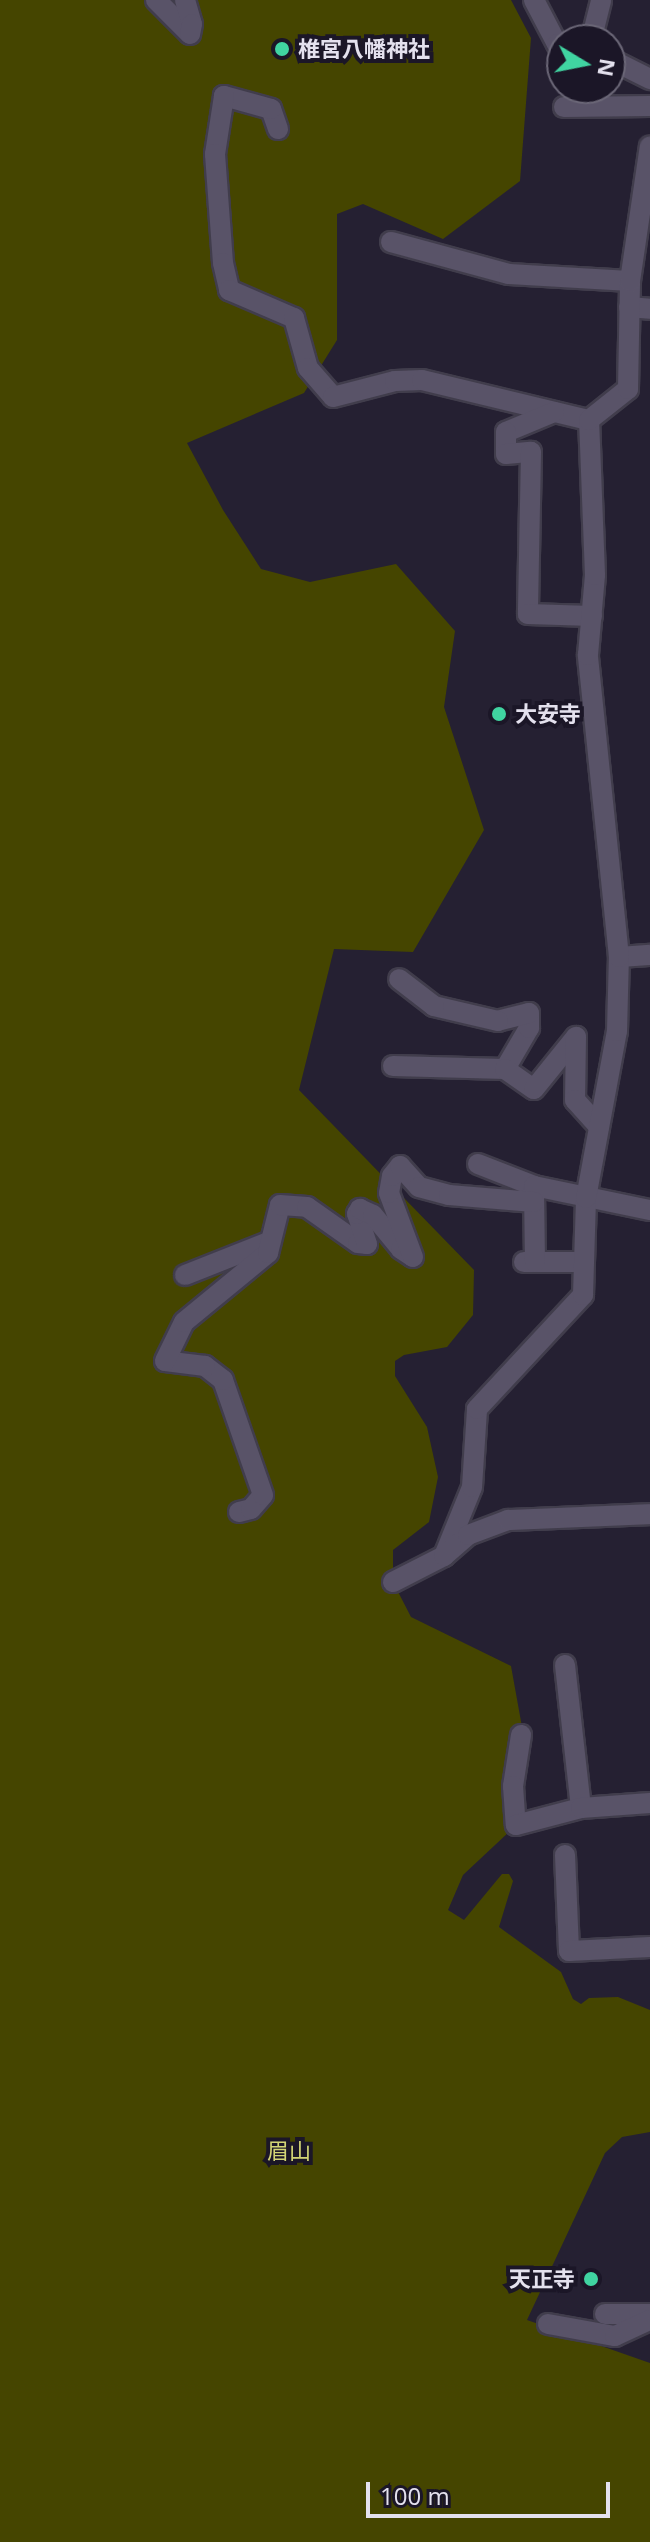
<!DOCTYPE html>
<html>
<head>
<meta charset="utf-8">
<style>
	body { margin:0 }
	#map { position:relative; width:650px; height:2542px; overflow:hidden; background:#252032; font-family:"Open Sans","Noto Sans JP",sans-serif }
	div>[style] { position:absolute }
	.green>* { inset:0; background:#454500 }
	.roads { filter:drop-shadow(2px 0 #413d4c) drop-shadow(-2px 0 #413d4c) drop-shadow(0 2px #413d4c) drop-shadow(0 -2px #413d4c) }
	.minor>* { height:20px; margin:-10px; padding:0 10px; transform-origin:10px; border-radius:10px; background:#595368 }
	.dots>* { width:22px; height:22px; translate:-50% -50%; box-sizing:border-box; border:4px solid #1b1627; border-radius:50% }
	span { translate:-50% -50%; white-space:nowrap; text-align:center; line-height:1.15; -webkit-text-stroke:8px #1b1627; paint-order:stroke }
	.poi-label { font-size:22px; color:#e4e1ee; font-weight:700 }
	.left { translate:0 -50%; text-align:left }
	.right { translate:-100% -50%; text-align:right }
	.park-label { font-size:22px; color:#d3d575 }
	.north { position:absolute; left:546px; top:24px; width:80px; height:80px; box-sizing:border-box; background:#1b1627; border:2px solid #6b6777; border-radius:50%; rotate:100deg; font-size:22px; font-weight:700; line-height:32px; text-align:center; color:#e4e1ee }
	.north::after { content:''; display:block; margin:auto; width:28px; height:36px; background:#40d4a1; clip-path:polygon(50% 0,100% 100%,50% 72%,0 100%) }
	.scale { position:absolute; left:366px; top:2482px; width:244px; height:36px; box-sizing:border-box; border:4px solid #e4e1ee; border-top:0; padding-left:10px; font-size:24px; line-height:28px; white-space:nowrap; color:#e4e1ee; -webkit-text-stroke:6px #1b1627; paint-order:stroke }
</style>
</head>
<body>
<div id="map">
	<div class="green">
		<i style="clip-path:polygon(0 0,511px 0,531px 38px,520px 181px,443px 239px,363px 204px,337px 214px,337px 340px,304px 393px,187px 443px,223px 510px,261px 569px,310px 582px,396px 564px,455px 631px,444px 707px,484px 830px,413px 952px,334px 949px,299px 1090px,474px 1270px,473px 1315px,447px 1347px,404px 1355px,395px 1361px,395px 1376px,427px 1427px,438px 1477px,429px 1522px,393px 1550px,393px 1582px,411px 1617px,511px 1666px,522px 1727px,512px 1829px,463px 1875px,448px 1910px,464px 1920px,502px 1874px,509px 1874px,513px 1881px,499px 1927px,561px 1972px,573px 1999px,581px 2004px,589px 1998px,618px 1997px,650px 2010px,650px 2132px,622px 2137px,605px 2153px,527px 2320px,650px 2363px,650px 2542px,0 2542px)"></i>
	</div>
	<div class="roads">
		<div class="minor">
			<i style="left:156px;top:0;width:48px;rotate:45deg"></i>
			<i style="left:185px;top:0;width:25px;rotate:74deg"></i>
			<i style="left:192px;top:24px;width:10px;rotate:101deg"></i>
			<i style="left:534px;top:0;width:50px;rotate:62.4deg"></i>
			<i style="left:557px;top:44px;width:5px;rotate:11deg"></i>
			<i style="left:596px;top:40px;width:8px;rotate:-113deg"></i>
			<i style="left:593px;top:33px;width:34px;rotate:-76deg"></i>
			<i style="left:610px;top:59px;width:45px;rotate:26.6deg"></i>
			<i style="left:564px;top:107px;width:86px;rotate:-0.7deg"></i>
			<i style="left:278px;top:129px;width:21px;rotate:-109deg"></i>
			<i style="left:271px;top:109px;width:49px;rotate:-164.5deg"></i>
			<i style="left:224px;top:96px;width:59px;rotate:98.8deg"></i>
			<i style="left:215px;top:154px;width:109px;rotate:85.8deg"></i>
			<i style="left:223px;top:263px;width:28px;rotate:77deg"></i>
			<i style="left:229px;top:290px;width:71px;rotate:23.3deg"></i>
			<i style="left:294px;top:318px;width:52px;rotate:74.4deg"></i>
			<i style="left:308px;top:368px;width:38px;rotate:49deg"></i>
			<i style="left:333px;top:397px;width:64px;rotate:-14.5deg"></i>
			<i style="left:395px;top:381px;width:27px;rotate:-2deg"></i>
			<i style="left:422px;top:380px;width:172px;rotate:13.5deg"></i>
			<i style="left:391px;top:242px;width:122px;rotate:15.2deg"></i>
			<i style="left:509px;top:274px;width:121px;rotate:3.3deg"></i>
			<i style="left:629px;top:307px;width:21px;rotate:5deg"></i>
			<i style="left:554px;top:412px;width:52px;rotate:157.4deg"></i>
			<i style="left:506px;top:432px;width:22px;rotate:90deg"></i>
			<i style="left:506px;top:454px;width:25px;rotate:-5deg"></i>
			<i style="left:531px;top:452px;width:162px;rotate:91.1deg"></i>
			<i style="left:528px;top:614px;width:64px;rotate:1.8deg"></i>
			<i style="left:619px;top:957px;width:31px;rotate:-4deg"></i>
			<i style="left:393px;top:1066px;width:112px;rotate:1.5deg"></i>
			<i style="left:505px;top:1069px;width:48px;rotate:-59.7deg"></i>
			<i style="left:529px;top:1028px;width:15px;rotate:-90deg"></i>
			<i style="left:529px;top:1013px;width:32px;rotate:166deg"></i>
			<i style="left:498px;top:1021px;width:66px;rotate:-166.8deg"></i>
			<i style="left:434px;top:1006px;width:44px;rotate:-142.4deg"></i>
			<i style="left:505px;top:1069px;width:35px;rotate:35deg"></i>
			<i style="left:534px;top:1089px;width:67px;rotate:-51.1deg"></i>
			<i style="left:576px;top:1037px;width:63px;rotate:90.9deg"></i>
			<i style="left:575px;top:1100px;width:36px;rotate:48deg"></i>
			<i style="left:478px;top:1164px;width:60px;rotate:21.4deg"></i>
			<i style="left:524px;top:1262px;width:60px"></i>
			<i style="left:535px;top:1262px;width:76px;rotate:-90.8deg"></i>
			<i style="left:534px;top:1186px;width:118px;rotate:11.7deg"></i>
			<i style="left:185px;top:1275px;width:92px;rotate:-21.6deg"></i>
			<i style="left:239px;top:1512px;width:12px;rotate:-14deg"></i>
			<i style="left:251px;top:1509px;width:18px;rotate:-49deg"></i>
			<i style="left:263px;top:1495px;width:122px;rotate:-109.2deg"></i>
			<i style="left:223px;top:1380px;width:23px;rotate:-142deg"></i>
			<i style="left:205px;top:1366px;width:40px;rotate:-172.9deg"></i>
			<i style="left:165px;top:1361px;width:43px;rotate:-64deg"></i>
			<i style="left:184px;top:1322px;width:109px;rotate:-39.4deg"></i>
			<i style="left:268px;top:1253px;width:49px;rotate:-76deg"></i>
			<i style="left:280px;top:1205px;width:27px;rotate:4deg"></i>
			<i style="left:307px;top:1207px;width:62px;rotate:35.2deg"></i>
			<i style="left:358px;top:1243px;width:9px;rotate:6deg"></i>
			<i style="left:367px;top:1244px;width:32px;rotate:-108deg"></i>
			<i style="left:357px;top:1214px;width:6px;rotate:-59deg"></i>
			<i style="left:360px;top:1209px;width:14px;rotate:25deg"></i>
			<i style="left:373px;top:1215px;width:44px;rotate:50.5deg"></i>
			<i style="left:401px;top:1249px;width:14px;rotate:34deg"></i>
			<i style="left:413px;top:1257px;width:68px;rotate:-110.6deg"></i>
			<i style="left:389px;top:1193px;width:17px;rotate:-80deg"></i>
			<i style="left:392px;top:1176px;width:13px;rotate:-51deg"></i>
			<i style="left:400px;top:1166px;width:28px;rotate:48deg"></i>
			<i style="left:419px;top:1187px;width:31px;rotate:15deg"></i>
			<i style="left:449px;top:1195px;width:85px;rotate:4.7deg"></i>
			<i style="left:444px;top:1556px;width:74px;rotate:-67.9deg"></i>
			<i style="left:472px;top:1487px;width:78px;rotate:-86.3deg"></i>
			<i style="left:477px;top:1409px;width:156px;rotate:-47.1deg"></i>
			<i style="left:583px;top:1295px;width:97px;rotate:-88.2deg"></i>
			<i style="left:586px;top:1198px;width:170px;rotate:-79.5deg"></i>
			<i style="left:617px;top:1031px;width:74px;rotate:-88.5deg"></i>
			<i style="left:619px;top:957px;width:304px;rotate:-95.9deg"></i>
			<i style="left:588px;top:655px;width:80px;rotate:-85deg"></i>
			<i style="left:595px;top:575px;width:155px;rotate:-92.2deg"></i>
			<i style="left:589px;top:420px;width:50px;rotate:-38.5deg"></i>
			<i style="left:628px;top:389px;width:108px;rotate:-88.9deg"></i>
			<i style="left:630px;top:281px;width:136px;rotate:-81.6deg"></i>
			<i style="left:393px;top:1582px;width:57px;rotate:-27deg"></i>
			<i style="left:444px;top:1556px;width:32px;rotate:-41deg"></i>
			<i style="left:468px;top:1535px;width:43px;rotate:-20.6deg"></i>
			<i style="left:508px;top:1520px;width:142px;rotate:-2.4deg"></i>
			<i style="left:565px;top:1665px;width:144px;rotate:83.6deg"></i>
			<i style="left:521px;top:1735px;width:52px;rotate:98.9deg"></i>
			<i style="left:513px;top:1786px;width:39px;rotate:86deg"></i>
			<i style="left:516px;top:1825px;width:67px;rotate:-14.7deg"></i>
			<i style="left:581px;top:1808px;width:69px;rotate:-4.1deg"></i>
			<i style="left:565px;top:1855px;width:96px;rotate:87.6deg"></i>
			<i style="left:569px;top:1951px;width:81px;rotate:-2.8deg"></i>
			<i style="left:605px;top:2314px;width:45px"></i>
			<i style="left:548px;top:2324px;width:68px;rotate:10.2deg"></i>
			<i style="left:615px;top:2336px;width:38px;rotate:-25deg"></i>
		</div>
	</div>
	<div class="dots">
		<i style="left:282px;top:49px;background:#40d4a1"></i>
		<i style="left:499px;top:714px;background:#40d4a1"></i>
		<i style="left:591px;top:2279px;background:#40d4a1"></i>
	</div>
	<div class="poi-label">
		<span class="left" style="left:298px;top:49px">椎宮八幡神社</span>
		<span class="left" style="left:515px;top:714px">大安寺</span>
		<span class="right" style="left:575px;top:2279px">天正寺</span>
	</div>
	<div class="park-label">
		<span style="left:289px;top:2151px">眉山</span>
	</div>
	<div class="north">N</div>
	<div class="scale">100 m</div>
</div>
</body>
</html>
